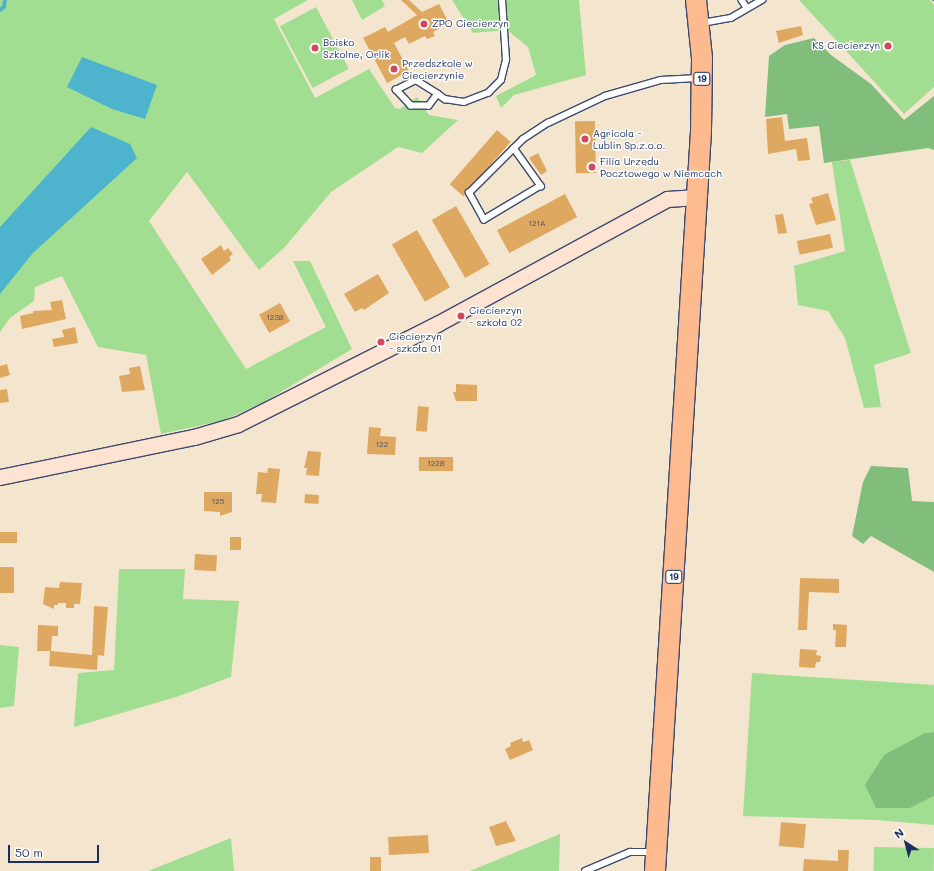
<!DOCTYPE html>
<html>
<head>
<meta charset="utf-8">
<style>
	body { margin:0 }
	#map { position:relative; width:934px; height:871px; overflow:hidden; background:#f4e6ce; font-family:Mali,sans-serif }
	div>[style] { position:absolute }
	.green>* { inset:0; background:#a2de91; transform-origin:0 0 }
	.forest>* { inset:0; background:#81bd7b }
	.water>* { inset:0; background:#4eb4cd }
	.stream>* { height:3.5px; margin:-1.75px; padding:0 1.75px; transform-origin:1.75px; border-radius:1.75px; background:#4eb4cd }
	.building>* { inset:0; background:#dfa861; transform-origin:0 0 }
	.path>* { height:2px; margin-top:-1px; transform-origin:0; background:repeating-linear-gradient(90deg,#3c4a6f 0 3px,transparent 0 6px) }
	.roads { filter:drop-shadow(1px 0 #3c4a6f) drop-shadow(-1px 0 #3c4a6f) drop-shadow(0 1px #3c4a6f) drop-shadow(0 -1px #3c4a6f) }
	.lane>* { height:5.5px; margin:-2.75px; padding:0 2.75px; transform-origin:2.75px; border-radius:2.75px; background:#fff }
	.secondary>* { height:15px; margin:-7.5px; padding:0 7.5px; transform-origin:7.5px; border-radius:7.5px; background:#fee3d2 }
	.highway>* { height:20px; margin:-10px; padding:0 10px; transform-origin:10px; border-radius:10px; background:#fcba8e }
	.dots>* { width:11px; height:11px; translate:-50% -50%; box-sizing:border-box; border:2px solid #fff; border-radius:50% }
	span { translate:-50% -50%; white-space:nowrap; text-align:center; line-height:1.15; -webkit-text-stroke:3px #fff; paint-order:stroke }
	.number-label { font-size:8px; color:#4c4d5f }
	.number-label span { -webkit-text-stroke-width:0 }
	.shield-label span { padding:1px 3px; background:#fff; border:1px solid; border-radius:3px; -webkit-text-stroke-width:0 }
	.shield-label { font-size:9px; color:#1b2f5e; font-weight:700 }
	.poi-label { font-size:10px; color:#1b2f5e }
	.left { translate:0 -50%; text-align:left }
	.right { translate:-100% -50%; text-align:right }
	.north { position:absolute; left:886px; top:823px; width:40px; height:40px; -webkit-text-stroke:3px #fff; paint-order:stroke; rotate:324deg; font-size:11px; font-weight:700; line-height:16px; text-align:center; color:#1b2f5e }
	.north::after { content:''; display:block; margin:auto; width:14px; height:18px; background:#1b2f5e; clip-path:polygon(50% 0,100% 100%,50% 72%,0 100%) }
	.scale { position:absolute; left:8px; top:845px; width:91px; height:18px; box-sizing:border-box; border:2px solid #1b2f5e; border-top:0; padding-left:5px; font-size:12px; line-height:14px; white-space:nowrap; color:#1b2f5e; -webkit-text-stroke:3px #fff; paint-order:stroke }
</style>
</head>
<body>
<div id="map">
	<div class="green">
		<i style="clip-path:polygon(0 0,308px 0,274px 19px,315px 98px,369px 69px,395px 108px,400px 109px,417px 97px,429px 115px,458px 120px,422px 153px,398px 147px,331px 192px,284px 248px,259px 270px,187px 172px,149px 221px,246px 369px,326px 327px,293px 261px,310px 261px,352px 349px,266px 401px,238px 414px,221px 421px,161px 434px,146px 355px,98px 347px,62px 276px,35px 287px,34px 301px,10px 318px,0 332px)"></i>
		<i style="clip-path:polygon(352px 0,382px 0,385px 6px,362px 20px)"></i>
		<i style="clip-path:polygon(452px 0,579px 0,586px 75px,514px 95px,501px 108px,496px 96px,536px 75px,528px 47px,507px 30px,473px 33px)"></i>
		<i style="clip-path:polygon(799px 0,930px 0,934px 5px,934px 87px,904px 114px)"></i>
		<i style="left:316px;top:7px;width:70px;height:41px;rotate:62deg"></i>
		<i style="clip-path:polygon(850px 160px,911px 353px,874px 365px,881px 407px,864px 408px,845px 338px,828px 311px,798px 305px,794px 266px,845px 251px,832px 162px)"></i>
		<i style="clip-path:polygon(119px 569px,185px 569px,183px 599px,239px 601px,231px 677px,176px 697px,74px 727px,78px 673px,114px 670px)"></i>
		<i style="clip-path:polygon(0 645px,19px 647px,14px 706px,0 708px)"></i>
		<i style="clip-path:polygon(752px 673px,934px 685px,934px 732px,925px 733px,910px 808px,934px 796px,934px 825px,876px 820px,743px 816px)"></i>
		<i style="clip-path:polygon(560px 834px,559px 871px,470px 871px)"></i>
		<i style="clip-path:polygon(231px 838px,234px 871px,148px 871px)"></i>
		<i style="left:874px;top:847px;width:60px;height:24px;rotate:1deg"></i>
	</div>
	<div class="forest">
		<i style="clip-path:polygon(814px 38px,831px 55px,871px 84px,904px 120px,934px 96px,934px 150px,928px 148px,824px 163px,819px 126px,789px 129px,787px 114px,765px 117px,769px 56px,785px 45px)"></i>
		<i style="clip-path:polygon(871px 466px,908px 468px,912px 501px,934px 502px,934px 572px,871px 536px,863px 544px,852px 536px,863px 482px)"></i>
		<i style="clip-path:polygon(934px 732px,934px 796px,910px 808px,876px 808px,865px 785px,884px 755px,925px 733px)"></i>
	</div>
	<div class="water">
		<i style="clip-path:polygon(82px 57px,157px 85px,145px 119px,112px 109px,67px 87px)"></i>
		<i style="clip-path:polygon(91px 127px,130px 144px,137px 158px,33px 253px,0 294px,0 227px)"></i>
	</div>
	<div class="stream">
		<i style="left:0;top:10px;width:5px;rotate:-37deg"></i>
		<i style="left:4px;top:7px;width:7px;rotate:-82deg"></i>
	</div>
	<div class="building">
		<i style="clip-path:polygon(401px 0,409px 0,422px 12px,439px 4px,449px 23px,433px 32px,435px 36px,427px 39px,425px 36px,409px 44px,405px 37px,394px 43px,409px 71px,387px 83px,363px 38px,385px 27px,388px 32px,417px 15px)"></i>
		<i style="clip-path:polygon(801px 26px,803px 35px,779px 43px,776px 31px)"></i>
		<i style="clip-path:polygon(782px 117px,785px 141px,807px 138px,810px 160px,798px 161px,796px 149px,768px 154px,766px 119px)"></i>
		<i style="left:595px;top:121px;width:52px;height:20px;rotate:89deg"></i>
		<i style="left:497px;top:130px;width:18px;height:72px;rotate:41deg"></i>
		<i style="clip-path:polygon(538px 153px,547px 171px,541px 175px,529px 158px)"></i>
		<i style="clip-path:polygon(828px 193px,836px 220px,816px 225px,809px 204px,813px 203px,811px 198px)"></i>
		<i style="left:565px;top:194px;width:26px;height:77px;rotate:62deg"></i>
		<i style="left:456px;top:206px;width:67px;height:28px;rotate:60deg"></i>
		<i style="clip-path:polygon(783px 214px,787px 233px,778px 234px,775px 215px)"></i>
		<i style="left:417px;top:230px;width:66px;height:29px;rotate:60deg"></i>
		<i style="left:830px;top:234px;width:14px;height:34px;rotate:78deg"></i>
		<i style="clip-path:polygon(221px 245px,224px 251px,228px 248px,233px 254px,229px 257px,231px 260px,212px 275px,201px 259px)"></i>
		<i style="clip-path:polygon(378px 274px,389px 293px,364px 310px,362px 308px,355px 312px,344px 294px)"></i>
		<i style="clip-path:polygon(62px 300px,66px 319px,22px 329px,20px 316px,33px 313px,33px 311px,52px 310px,50px 302px)"></i>
		<i style="left:280px;top:303px;width:21px;height:24px;rotate:61deg"></i>
		<i style="clip-path:polygon(75px 327px,78px 343px,54px 347px,52px 339px,64px 337px,62px 330px)"></i>
		<i style="clip-path:polygon(7px 364px,10px 375px,0 378px,0 366px)"></i>
		<i style="clip-path:polygon(140px 366px,145px 390px,122px 392px,119px 376px,130px 374px,129px 368px)"></i>
		<i style="clip-path:polygon(456px 384px,477px 385px,477px 401px,456px 401px,453px 392px,456px 392px)"></i>
		<i style="clip-path:polygon(7px 389px,9px 402px,0 403px,0 390px)"></i>
		<i style="left:418px;top:406px;width:11px;height:25px;rotate:5deg"></i>
		<i style="clip-path:polygon(369px 427px,381px 428px,380px 436px,396px 437px,395px 455px,367px 454px)"></i>
		<i style="clip-path:polygon(308px 451px,321px 452px,319px 476px,306px 475px,307px 468px,304px 468px)"></i>
		<i style="left:419px;top:457px;width:34px;height:14px"></i>
		<i style="clip-path:polygon(268px 468px,280px 469px,276px 503px,261px 502px,262px 494px,256px 494px,258px 472px,267px 473px)"></i>
		<i style="clip-path:polygon(204px 492px,232px 492px,232px 512px,220px 516px,220px 512px,204px 511px)"></i>
		<i style="left:305px;top:494px;width:14px;height:9px;rotate:4deg"></i>
		<i style="left:17px;top:532px;width:11px;height:17px;rotate:90deg"></i>
		<i style="left:230px;top:537px;width:11px;height:13px"></i>
		<i style="left:195px;top:554px;width:22px;height:16px;rotate:3deg"></i>
		<i style="left:0;top:567px;width:14px;height:26px"></i>
		<i style="clip-path:polygon(800px 578px,839px 579px,839px 593px,809px 592px,807px 630px,798px 630px)"></i>
		<i style="clip-path:polygon(60px 582px,82px 583px,80px 604px,74px 604px,74px 608px,66px 608px,66px 603px,58px 603px,58px 605px,54px 605px,54px 609px,43px 604px,45px 587px,59px 588px)"></i>
		<i style="clip-path:polygon(94px 606px,108px 607px,104px 656px,98px 655px,97px 670px,49px 666px,50px 651px,37px 651px,38px 625px,58px 626px,58px 636px,52px 636px,51px 651px,92px 655px)"></i>
		<i style="clip-path:polygon(833px 624px,847px 625px,846px 647px,835px 647px,836px 630px,833px 630px)"></i>
		<i style="clip-path:polygon(800px 649px,817px 650px,816px 655px,821px 656px,820px 662px,816px 662px,815px 668px,799px 667px)"></i>
		<i style="clip-path:polygon(522px 738px,523px 742px,529px 740px,533px 750px,510px 760px,505px 749px,511px 746px,510px 743px)"></i>
		<i style="clip-path:polygon(506px 821px,516px 841px,496px 846px,489px 827px)"></i>
		<i style="left:781px;top:822px;width:25px;height:24px;rotate:5deg"></i>
		<i style="left:428px;top:835px;width:18px;height:40px;rotate:87deg"></i>
		<i style="clip-path:polygon(838px 850px,849px 850px,848px 871px,803px 871px,804px 859px,838px 861px)"></i>
		<i style="left:370px;top:857px;width:11px;height:14px"></i>
	</div>
	<div class="path">
		<i style="left:933px;top:0;width:1px;rotate:45deg"></i>
	</div>
	<div class="roads">
		<div class="lane">
			<i style="left:742px;top:0;width:9px;rotate:58deg"></i>
			<i style="left:702px;top:23px;width:29px;rotate:-10deg"></i>
			<i style="left:731px;top:18px;width:36px;rotate:-30deg"></i>
			<i style="left:438px;top:94px;width:15px;rotate:127deg"></i>
			<i style="left:429px;top:106px;width:18px;rotate:180deg"></i>
			<i style="left:411px;top:106px;width:22px;rotate:-133deg"></i>
			<i style="left:396px;top:90px;width:22px;rotate:-27deg"></i>
			<i style="left:416px;top:80px;width:26px;rotate:32deg"></i>
			<i style="left:438px;top:94px;width:9px;rotate:36deg"></i>
			<i style="left:445px;top:99px;width:19px;rotate:9deg"></i>
			<i style="left:464px;top:102px;width:26px;rotate:-21deg"></i>
			<i style="left:488px;top:93px;width:18px;rotate:-45deg"></i>
			<i style="left:501px;top:80px;width:21px;rotate:-76deg"></i>
			<i style="left:506px;top:60px;width:60px;rotate:-93.8deg"></i>
			<i style="left:514px;top:148px;width:47px;rotate:54.6deg"></i>
			<i style="left:541px;top:186px;width:66px;rotate:149.2deg"></i>
			<i style="left:484px;top:220px;width:31px;rotate:-119deg"></i>
			<i style="left:469px;top:193px;width:76px;rotate:-45deg"></i>
			<i style="left:523px;top:139px;width:30px;rotate:-33deg"></i>
			<i style="left:548px;top:123px;width:63px;rotate:-25.3deg"></i>
			<i style="left:605px;top:96px;width:58px;rotate:-15.9deg"></i>
			<i style="left:661px;top:80px;width:37px;rotate:-3deg"></i>
			<i style="left:585px;top:871px;width:49px;rotate:-22.9deg"></i>
			<i style="left:630px;top:852px;width:22px"></i>
		</div>
		<div class="secondary">
			<i style="left:0;top:477px;width:198px;rotate:-11.7deg"></i>
			<i style="left:194px;top:437px;width:46px;rotate:-16.5deg"></i>
			<i style="left:238px;top:424px;width:223px;rotate:-26.7deg"></i>
			<i style="left:437px;top:324px;width:262px;rotate:-28.5deg"></i>
			<i style="left:667px;top:199px;width:30px;rotate:-4deg"></i>
		</div>
		<div class="highway">
			<i style="left:655px;top:871px;width:741px;rotate:-86.44deg"></i>
			<i style="left:701px;top:131px;width:73px;rotate:-89.2deg"></i>
			<i style="left:702px;top:58px;width:58px;rotate:-95.9deg"></i>
		</div>
	</div>
	<div class="dots">
		<i style="left:424px;top:24px;background:#d1495b"></i>
		<i style="left:888px;top:46px;background:#d1495b"></i>
		<i style="left:315px;top:48px;background:#d1495b"></i>
		<i style="left:394px;top:69px;background:#d1495b"></i>
		<i style="left:585px;top:139px;background:#d1495b"></i>
		<i style="left:592px;top:167px;background:#d1495b"></i>
		<i style="left:461px;top:316px;background:#d1495b"></i>
		<i style="left:381px;top:342px;background:#d1495b"></i>
	</div>
	<div class="number-label">
		<span style="left:537px;top:224px">121A</span>
		<span style="left:275px;top:318px">123B</span>
		<span style="left:382px;top:445px">122</span>
		<span style="left:436px;top:464px">122B</span>
		<span style="left:218px;top:502px">125</span>
	</div>
	<div class="shield-label">
		<span style="left:702px;top:79px">19</span>
		<span style="left:674px;top:577px">19</span>
	</div>
	<div class="poi-label">
		<span class="left" style="left:432px;top:24px">ZPO Ciecierzyn</span>
		<span class="left" style="left:323px;top:48px">Boisko<br>Szkolne, Orlik</span>
		<span class="right" style="left:880px;top:46px">KS Ciecierzyn</span>
		<span class="left" style="left:402px;top:69px">Przedszkole w<br>Ciecierzynie</span>
		<span class="left" style="left:593px;top:139px">Agricola -<br>Lublin Sp.z.o.o.</span>
		<span class="left" style="left:600px;top:167px">Filia Urzędu<br>Pocztowego w Niemcach</span>
		<span class="left" style="left:469px;top:316px">Ciecierzyn<br>- szkoła 02</span>
		<span class="left" style="left:389px;top:342px">Ciecierzyn<br>- szkoła 01</span>
	</div>
	<div class="north">N</div>
	<div class="scale">50 m</div>
</div>
</body>
</html>
